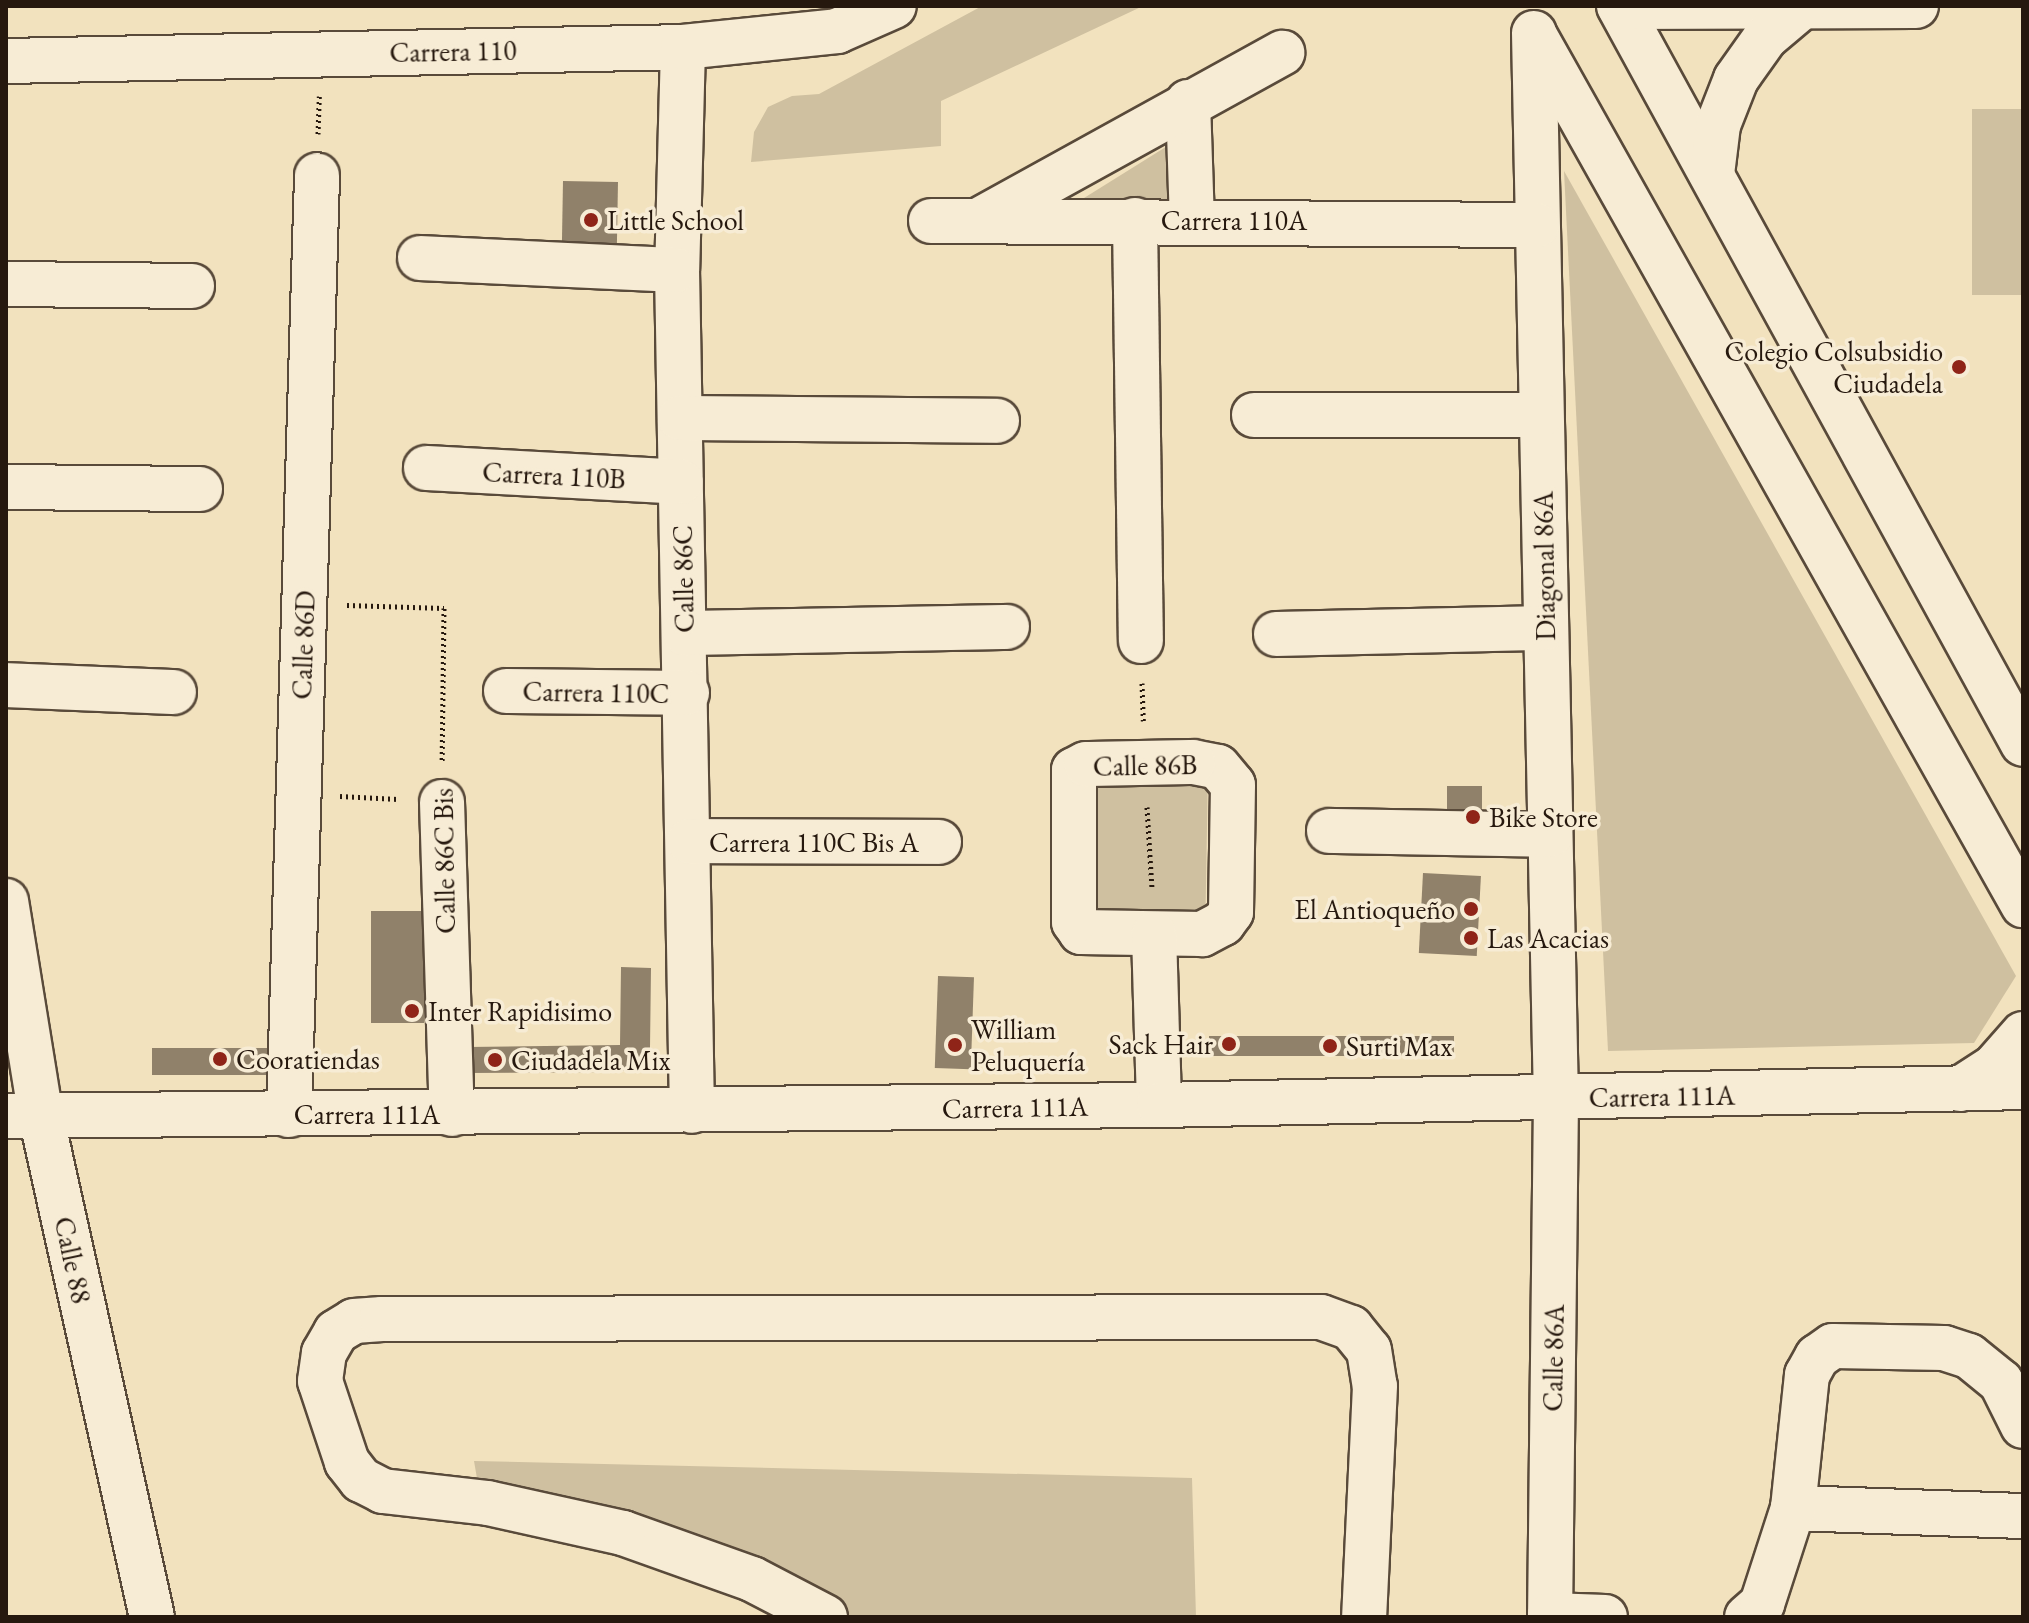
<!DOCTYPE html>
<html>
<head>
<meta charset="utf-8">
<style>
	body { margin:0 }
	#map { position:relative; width:2029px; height:1623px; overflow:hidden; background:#f2e2be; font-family:"EB Garamond",serif }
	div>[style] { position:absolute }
	.green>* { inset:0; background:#cfc0a0; transform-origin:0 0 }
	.building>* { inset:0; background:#90816a; transform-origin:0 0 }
	.path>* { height:5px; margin-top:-2.5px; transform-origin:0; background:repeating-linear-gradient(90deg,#26180e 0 2px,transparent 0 6px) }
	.roads { filter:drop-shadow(2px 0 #594a3a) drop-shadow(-2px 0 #594a3a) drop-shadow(0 2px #594a3a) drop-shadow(0 -2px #594a3a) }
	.minor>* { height:44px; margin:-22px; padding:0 22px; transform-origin:22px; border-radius:22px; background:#f7ecd5 }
	.dots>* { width:22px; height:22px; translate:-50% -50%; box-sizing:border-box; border:4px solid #f7ecd5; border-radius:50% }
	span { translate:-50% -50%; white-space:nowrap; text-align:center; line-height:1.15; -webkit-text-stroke:7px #f7ecd5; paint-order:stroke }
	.street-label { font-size:28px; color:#26180e }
	.poi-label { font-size:28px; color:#26180e }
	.left { translate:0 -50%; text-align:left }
	.right { translate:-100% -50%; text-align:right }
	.frame { position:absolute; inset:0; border:8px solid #26180e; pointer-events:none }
</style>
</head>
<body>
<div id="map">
	<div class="green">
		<i style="clip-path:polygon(982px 6px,1143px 6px,941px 101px,941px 146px,751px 162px,754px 132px,768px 107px,792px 96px,819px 94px)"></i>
		<i style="left:2023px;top:109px;width:186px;height:51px;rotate:90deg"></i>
		<i style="clip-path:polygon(1169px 145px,1169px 204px,1076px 203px)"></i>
		<i style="clip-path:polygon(1564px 171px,2016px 976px,1974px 1043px,1608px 1051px)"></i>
		<i style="left:1079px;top:769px;width:129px;height:154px;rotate:1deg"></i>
		<i style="clip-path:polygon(474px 1461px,1192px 1478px,1196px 1617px,849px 1617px,674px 1538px,480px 1496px)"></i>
	</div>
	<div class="building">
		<i style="left:563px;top:181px;width:55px;height:76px;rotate:1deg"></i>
		<i style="left:1447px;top:786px;width:35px;height:42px"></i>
		<i style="left:1423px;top:873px;width:58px;height:80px;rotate:3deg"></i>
		<i style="left:371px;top:911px;width:53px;height:112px"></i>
		<i style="clip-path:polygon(621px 967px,651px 968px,650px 1048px,640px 1064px,620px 1072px,468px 1073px,468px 1047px,620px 1045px)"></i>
		<i style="left:938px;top:976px;width:36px;height:92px;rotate:2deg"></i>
		<i style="left:1209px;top:1036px;width:245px;height:20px"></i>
		<i style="left:152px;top:1048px;width:115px;height:27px"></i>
	</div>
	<div class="path">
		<i style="left:318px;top:134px;width:38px;rotate:-88deg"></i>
		<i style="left:347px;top:605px;width:97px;rotate:1.8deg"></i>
		<i style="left:444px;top:608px;width:153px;rotate:90.7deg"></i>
		<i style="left:1142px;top:683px;width:38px;rotate:88deg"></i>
		<i style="left:340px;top:796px;width:58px;rotate:3deg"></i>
		<i style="left:1147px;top:807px;width:82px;rotate:86.5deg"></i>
	</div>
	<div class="roads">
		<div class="minor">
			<i style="left:1619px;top:6px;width:841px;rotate:61.3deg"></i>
			<i style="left:1620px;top:7px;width:296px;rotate:-0.2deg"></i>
			<i style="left:1534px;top:33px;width:1066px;rotate:88.82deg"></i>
			<i style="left:1556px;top:1099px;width:518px;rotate:90.66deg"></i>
			<i style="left:1535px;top:36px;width:997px;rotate:60.68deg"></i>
			<i style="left:683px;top:47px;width:223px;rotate:91.5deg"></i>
			<i style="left:677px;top:270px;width:841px;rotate:88.98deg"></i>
			<i style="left:6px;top:61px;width:677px;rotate:-1.18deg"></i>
			<i style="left:683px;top:47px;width:155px;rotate:-5.9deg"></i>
			<i style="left:837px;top:31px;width:62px;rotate:-23.7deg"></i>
			<i style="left:1188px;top:102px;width:119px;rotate:88.1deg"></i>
			<i style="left:1712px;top:174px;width:49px;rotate:-83deg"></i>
			<i style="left:1718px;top:125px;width:49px;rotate:-68.6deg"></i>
			<i style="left:1736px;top:79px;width:50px;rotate:-54.7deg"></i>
			<i style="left:1765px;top:38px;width:50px;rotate:-40.1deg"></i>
			<i style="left:983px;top:218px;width:342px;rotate:-28.9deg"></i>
			<i style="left:1135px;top:220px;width:421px;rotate:89.2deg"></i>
			<i style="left:931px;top:221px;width:606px;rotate:0.38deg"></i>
			<i style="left:420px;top:258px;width:257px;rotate:2.7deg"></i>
			<i style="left:6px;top:284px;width:186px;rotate:0.6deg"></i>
			<i style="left:1254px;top:415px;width:287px"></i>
			<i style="left:680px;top:418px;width:317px;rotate:0.5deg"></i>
			<i style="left:426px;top:468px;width:255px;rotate:3.1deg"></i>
			<i style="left:6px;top:487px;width:194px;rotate:0.6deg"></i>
			<i style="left:685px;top:633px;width:322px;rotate:-1.1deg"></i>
			<i style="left:1276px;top:634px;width:270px;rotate:-1.3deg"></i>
			<i style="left:6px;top:685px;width:168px;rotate:2.4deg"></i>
			<i style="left:506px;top:691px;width:181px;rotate:0.6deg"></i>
			<i style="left:1193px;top:762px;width:25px;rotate:11deg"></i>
			<i style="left:1218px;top:767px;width:23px;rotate:50deg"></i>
			<i style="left:1233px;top:785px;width:127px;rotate:90.9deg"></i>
			<i style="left:1231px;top:912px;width:14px;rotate:126deg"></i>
			<i style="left:1223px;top:923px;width:24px;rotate:152deg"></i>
			<i style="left:1202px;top:934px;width:121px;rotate:-179.1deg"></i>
			<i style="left:1081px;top:932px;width:12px;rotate:-125deg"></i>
			<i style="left:1074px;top:922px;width:152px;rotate:-90deg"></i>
			<i style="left:1074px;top:770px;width:13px;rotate:-27deg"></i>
			<i style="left:1086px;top:764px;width:107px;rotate:-1.1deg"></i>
			<i style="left:442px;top:802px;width:312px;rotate:88.2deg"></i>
			<i style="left:1329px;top:831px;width:221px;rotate:1deg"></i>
			<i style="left:689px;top:841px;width:250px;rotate:0.2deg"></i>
			<i style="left:6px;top:901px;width:218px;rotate:80.8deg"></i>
			<i style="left:41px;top:1116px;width:513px;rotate:77.51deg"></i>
			<i style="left:1154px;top:934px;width:171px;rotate:88.3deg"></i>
			<i style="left:1960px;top:1089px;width:40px;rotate:-32.9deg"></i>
			<i style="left:1994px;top:1067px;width:44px;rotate:-48.7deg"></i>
			<i style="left:289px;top:1115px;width:940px;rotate:-88.29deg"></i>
			<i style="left:6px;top:1116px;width:1153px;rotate:-0.55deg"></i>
			<i style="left:1159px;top:1105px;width:864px;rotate:-1.19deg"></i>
			<i style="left:1793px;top:1508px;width:230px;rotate:2deg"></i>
			<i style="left:1550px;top:1615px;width:55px;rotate:2.1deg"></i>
			<i style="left:825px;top:1617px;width:82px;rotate:-152.5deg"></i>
			<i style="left:752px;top:1579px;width:137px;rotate:-160.4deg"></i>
			<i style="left:623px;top:1533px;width:138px;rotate:-167.5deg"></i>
			<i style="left:488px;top:1503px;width:106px;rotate:-173.5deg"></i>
			<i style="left:383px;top:1491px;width:25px;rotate:-153deg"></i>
			<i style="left:361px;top:1480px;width:23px;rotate:-128deg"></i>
			<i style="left:347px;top:1462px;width:85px;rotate:-108.4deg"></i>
			<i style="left:320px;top:1381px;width:28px;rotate:-82deg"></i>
			<i style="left:324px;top:1353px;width:24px;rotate:-60deg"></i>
			<i style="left:336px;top:1332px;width:21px;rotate:-31deg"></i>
			<i style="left:354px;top:1321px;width:28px;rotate:-4deg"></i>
			<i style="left:382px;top:1319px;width:939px;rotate:-0.12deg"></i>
			<i style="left:1321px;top:1317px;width:32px;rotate:20deg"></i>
			<i style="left:1351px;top:1328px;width:28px;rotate:51deg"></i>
			<i style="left:1369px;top:1350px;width:36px;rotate:81deg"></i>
			<i style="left:1375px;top:1386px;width:231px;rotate:92.7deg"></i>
			<i style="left:1747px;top:1617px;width:20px;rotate:-41deg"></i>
			<i style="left:1762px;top:1604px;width:101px;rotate:-72.1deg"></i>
			<i style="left:1793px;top:1508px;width:134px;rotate:-84deg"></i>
			<i style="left:1807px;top:1375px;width:21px;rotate:-61deg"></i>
			<i style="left:1817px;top:1357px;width:19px;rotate:-35deg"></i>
			<i style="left:1833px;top:1346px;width:111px;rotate:1deg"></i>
			<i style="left:1944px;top:1348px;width:26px;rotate:18deg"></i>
			<i style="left:1969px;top:1356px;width:41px;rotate:39.1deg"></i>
			<i style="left:2001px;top:1382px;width:49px;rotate:63.4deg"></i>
		</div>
	</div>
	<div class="dots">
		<i style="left:591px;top:220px;background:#8f2418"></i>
		<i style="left:1959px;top:367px;background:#8f2418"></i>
		<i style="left:1473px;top:817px;background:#8f2418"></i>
		<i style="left:1471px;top:909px;background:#8f2418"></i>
		<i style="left:1471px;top:938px;background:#8f2418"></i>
		<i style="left:412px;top:1011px;background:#8f2418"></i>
		<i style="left:1229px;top:1044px;background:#8f2418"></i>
		<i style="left:955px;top:1045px;background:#8f2418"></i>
		<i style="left:1330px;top:1046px;background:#8f2418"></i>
		<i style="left:220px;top:1059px;background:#8f2418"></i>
		<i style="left:495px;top:1060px;background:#8f2418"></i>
	</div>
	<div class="street-label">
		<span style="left:453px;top:51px;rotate:-1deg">Carrera 110</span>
		<span style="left:1234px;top:220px">Carrera 110A</span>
		<span style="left:554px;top:475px;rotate:3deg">Carrera 110B</span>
		<span style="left:1544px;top:566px;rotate:-91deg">Diagonal 86A</span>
		<span style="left:683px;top:579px;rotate:-91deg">Calle 86C</span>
		<span style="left:303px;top:645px;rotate:-88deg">Calle 86D</span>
		<span style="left:596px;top:692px;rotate:1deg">Carrera 110C</span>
		<span style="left:1145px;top:765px;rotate:-1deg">Calle 86B</span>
		<span style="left:814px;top:842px">Carrera 110C Bis A</span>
		<span style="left:444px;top:861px;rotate:-91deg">Calle 86C Bis</span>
		<span style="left:1662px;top:1096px;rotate:-1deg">Carrera 111A</span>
		<span style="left:1015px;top:1107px;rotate:-1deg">Carrera 111A</span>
		<span style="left:367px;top:1114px">Carrera 111A</span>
		<span style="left:73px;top:1260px;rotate:78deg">Calle 88</span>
		<span style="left:1553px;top:1358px;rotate:-89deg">Calle 86A</span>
	</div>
	<div class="poi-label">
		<span class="left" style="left:607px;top:220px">Little School</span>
		<span class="right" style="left:1943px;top:367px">Colegio Colsubsidio<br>Ciudadela</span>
		<span class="left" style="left:1489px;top:817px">Bike Store</span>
		<span class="right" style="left:1455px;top:909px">El Antioqueño</span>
		<span class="left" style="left:1487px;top:938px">Las Acacias</span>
		<span class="left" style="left:428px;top:1011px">Inter Rapidisimo</span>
		<span class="left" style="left:971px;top:1045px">William<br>Peluquería</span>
		<span class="right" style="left:1213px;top:1044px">Sack Hair</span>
		<span class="left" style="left:1346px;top:1046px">Surti Max</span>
		<span class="left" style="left:236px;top:1059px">Cooratiendas</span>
		<span class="left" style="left:511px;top:1060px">Ciudadela Mix</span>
	</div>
	<div class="frame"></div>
</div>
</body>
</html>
